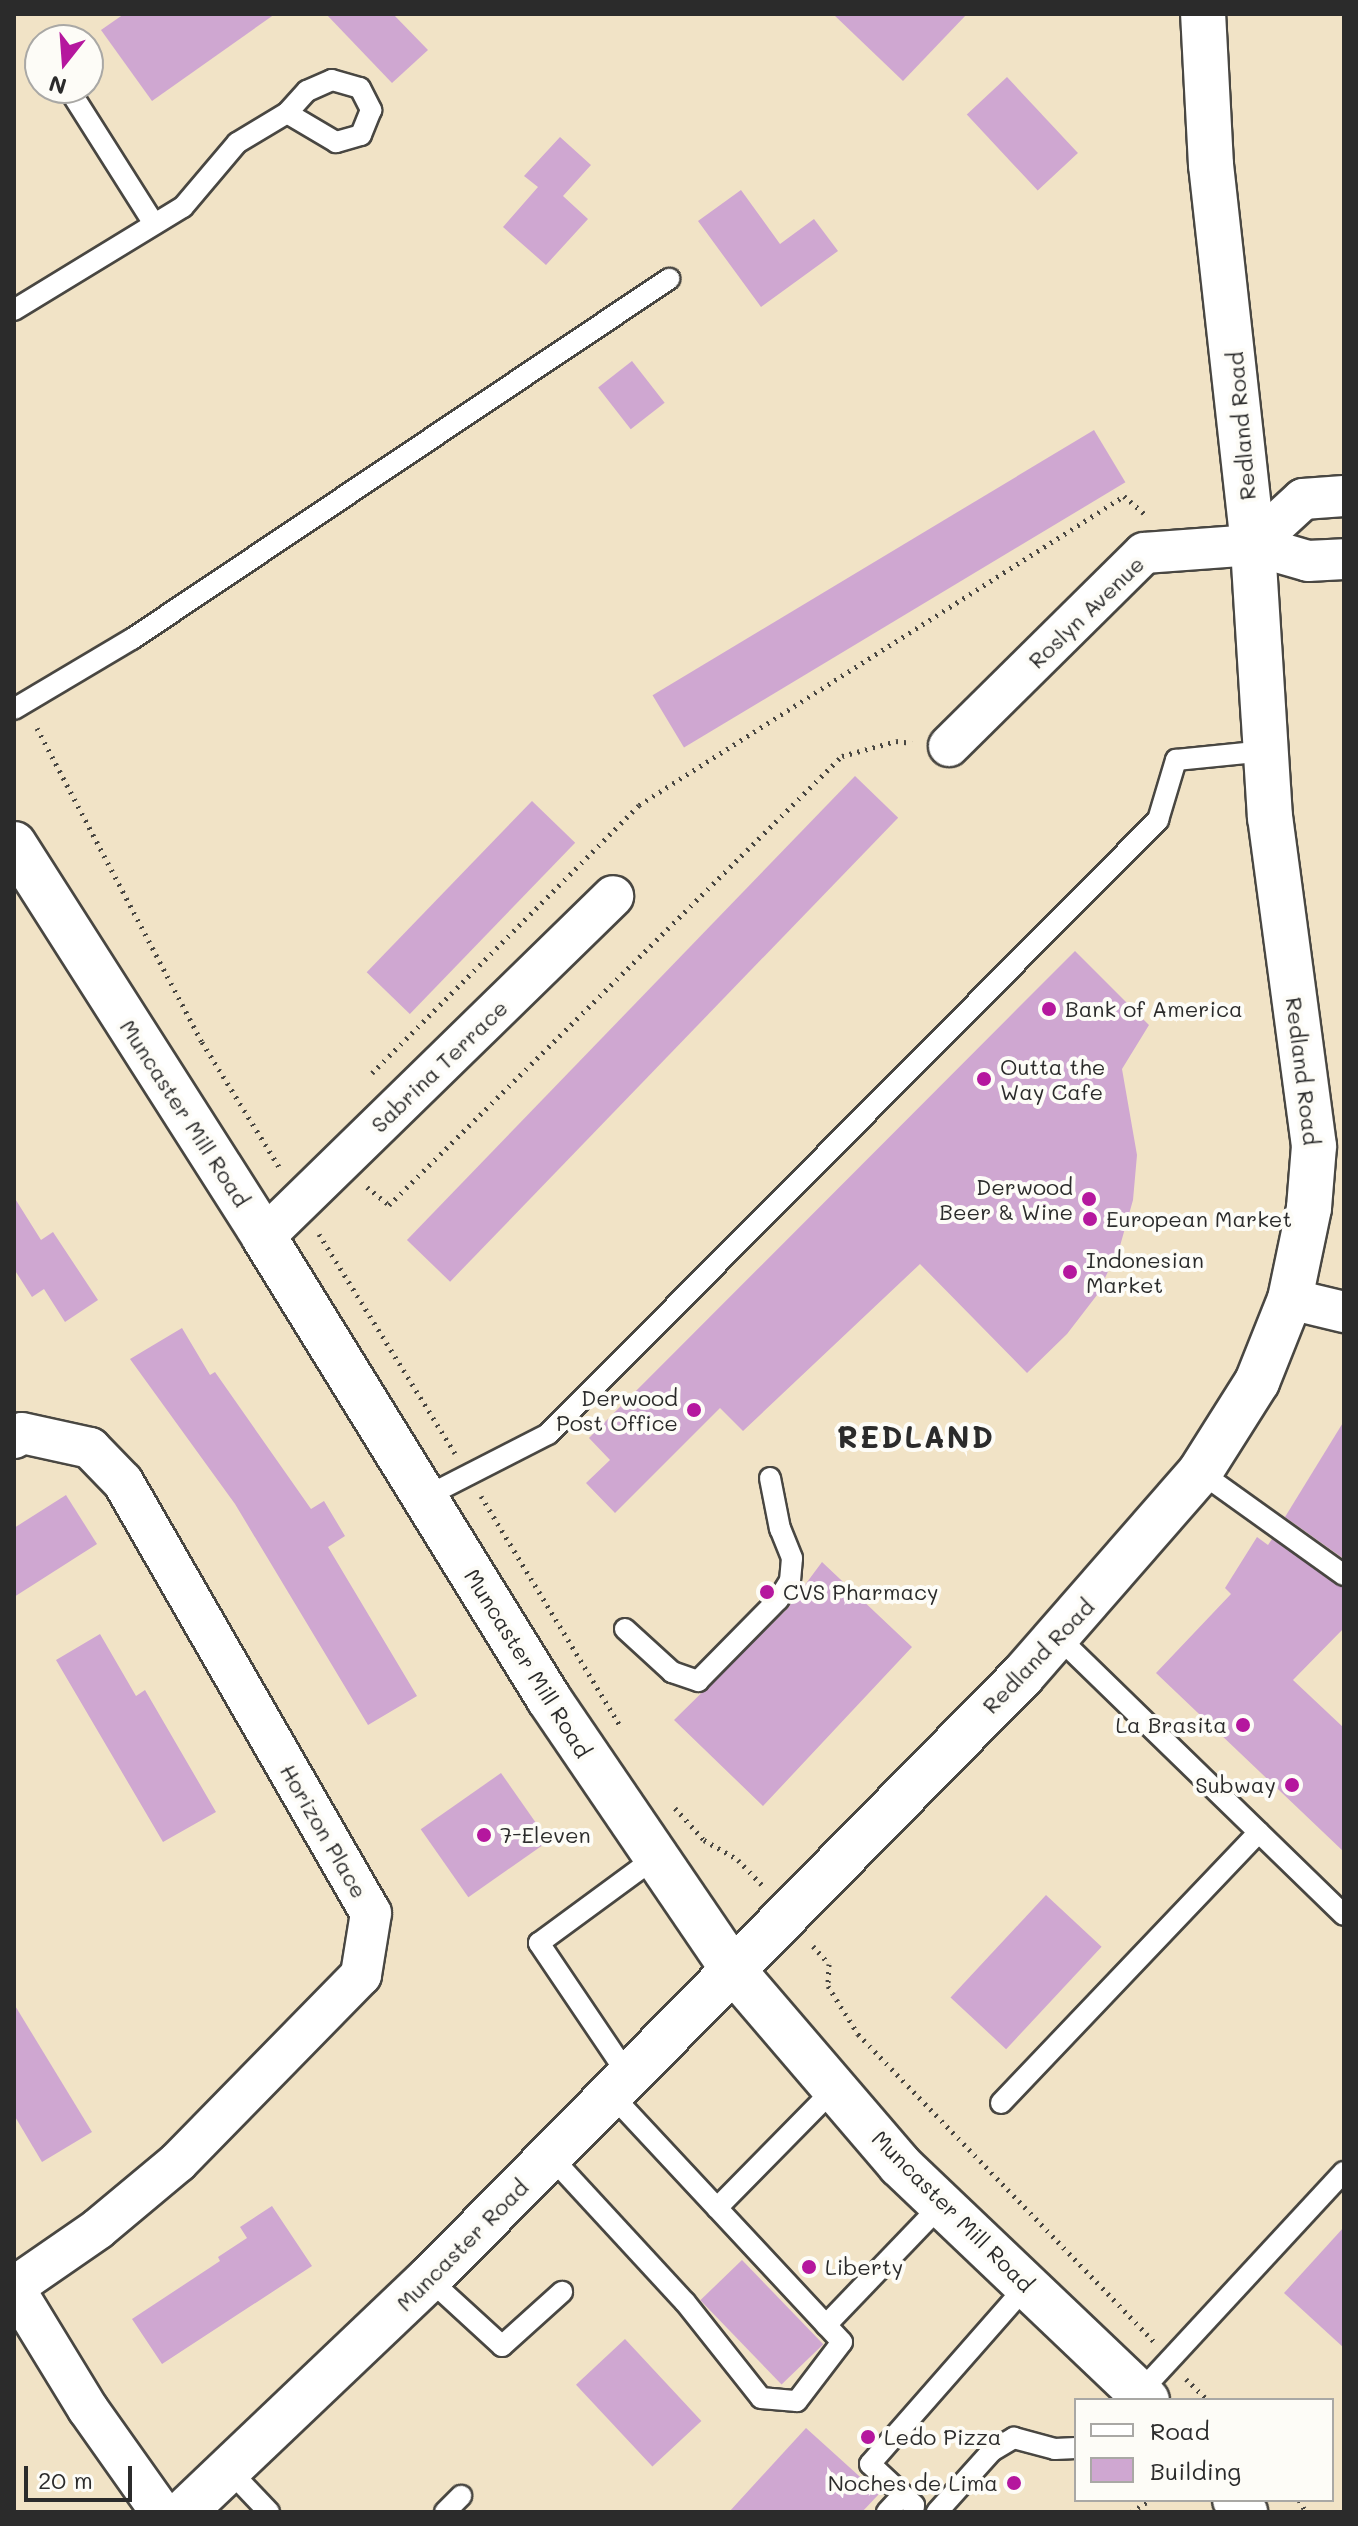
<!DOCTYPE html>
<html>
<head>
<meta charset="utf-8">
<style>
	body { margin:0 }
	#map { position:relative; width:1358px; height:2526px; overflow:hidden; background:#f1e3c6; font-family:Mali,sans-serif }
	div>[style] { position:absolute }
	.building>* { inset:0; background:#cfa7d1; transform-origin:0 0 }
	.path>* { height:5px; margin-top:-2.5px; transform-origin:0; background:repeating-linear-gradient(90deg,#494742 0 2px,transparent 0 8px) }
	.roads { filter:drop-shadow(2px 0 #494742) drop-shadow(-2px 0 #494742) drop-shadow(0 2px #494742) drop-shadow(0 -2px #494742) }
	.lane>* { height:20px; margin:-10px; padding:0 10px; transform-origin:10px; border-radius:10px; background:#fff }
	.street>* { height:40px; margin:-20px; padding:0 20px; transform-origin:20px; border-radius:20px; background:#fff }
	.secondary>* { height:44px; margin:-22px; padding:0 22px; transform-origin:22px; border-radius:22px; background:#fff }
	.primary>* { height:44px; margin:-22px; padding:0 22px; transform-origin:22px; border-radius:22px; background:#fff }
	.dots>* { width:22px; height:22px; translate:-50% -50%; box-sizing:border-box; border:4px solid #fdfcf7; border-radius:50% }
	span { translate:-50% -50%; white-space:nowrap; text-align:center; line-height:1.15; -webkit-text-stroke:8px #fdfcf7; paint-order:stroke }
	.street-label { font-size:22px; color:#2b2b2b }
	.poi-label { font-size:22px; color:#2b2b2b }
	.left { translate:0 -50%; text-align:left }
	.right { translate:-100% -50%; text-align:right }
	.district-label { font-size:30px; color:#2b2b2b; font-weight:700; letter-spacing:2px }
	.frame { position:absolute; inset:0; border:16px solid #2b2b2b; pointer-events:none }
	.legend { position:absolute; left:1074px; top:2398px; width:260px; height:104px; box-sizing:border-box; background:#fdfcf7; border:2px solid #a9a8a5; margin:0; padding:10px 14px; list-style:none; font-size:24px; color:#2b2b2b }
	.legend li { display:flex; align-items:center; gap:16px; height:40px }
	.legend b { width:40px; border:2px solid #a9a8a5 }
	.north { position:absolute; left:24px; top:24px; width:80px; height:80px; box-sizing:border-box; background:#fdfcf7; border:2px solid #a9a8a5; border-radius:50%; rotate:197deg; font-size:22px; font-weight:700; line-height:32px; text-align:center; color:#2b2b2b }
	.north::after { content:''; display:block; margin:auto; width:28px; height:36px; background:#b5179e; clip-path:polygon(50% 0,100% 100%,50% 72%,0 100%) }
	.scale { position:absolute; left:24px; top:2466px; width:108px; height:36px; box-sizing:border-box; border:4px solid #2b2b2b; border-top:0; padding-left:10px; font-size:24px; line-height:28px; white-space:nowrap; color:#2b2b2b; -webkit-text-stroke:6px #fdfcf7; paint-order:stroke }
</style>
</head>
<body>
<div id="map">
	<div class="building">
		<i style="clip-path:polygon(124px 14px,275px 14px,152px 101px,101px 30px)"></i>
		<i style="clip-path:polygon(326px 14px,393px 14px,428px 50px,392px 83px)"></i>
		<i style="clip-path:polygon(833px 14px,967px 14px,903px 81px)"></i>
		<i style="left:1007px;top:77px;width:104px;height:55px;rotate:47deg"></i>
		<i style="clip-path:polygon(560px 137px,591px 165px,563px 196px,588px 219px,546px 265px,503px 227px,538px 187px,524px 176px)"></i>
		<i style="clip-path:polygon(741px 190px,780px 244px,814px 219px,838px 251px,761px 307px,698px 221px)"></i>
		<i style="left:632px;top:361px;width:53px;height:43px;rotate:52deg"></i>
		<i style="left:1094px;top:430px;width:61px;height:515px;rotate:59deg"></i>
		<i style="left:855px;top:776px;width:60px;height:645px;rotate:44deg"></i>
		<i style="left:532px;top:801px;width:60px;height:238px;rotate:44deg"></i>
		<i style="clip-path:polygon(1075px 951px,1149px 1025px,1122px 1069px,1137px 1155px,1133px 1200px,1120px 1246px,1097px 1295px,1067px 1334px,1027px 1373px,920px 1264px,743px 1431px,720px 1408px,615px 1513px,586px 1483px,610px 1460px,589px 1438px)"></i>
		<i style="clip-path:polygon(14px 1197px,41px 1240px,53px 1232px,98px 1300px,65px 1322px,44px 1289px,32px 1297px,14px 1269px)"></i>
		<i style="clip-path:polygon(182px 1328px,210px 1375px,215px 1372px,311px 1509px,324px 1501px,345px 1536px,328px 1547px,417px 1696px,368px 1725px,235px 1504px,130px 1359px)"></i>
		<i style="clip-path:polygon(1344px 1421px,1344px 1559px,1285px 1517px)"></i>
		<i style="clip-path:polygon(66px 1495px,97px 1544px,14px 1597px,14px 1528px)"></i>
		<i style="clip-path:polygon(1257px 1537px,1268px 1545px,1272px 1539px,1344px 1588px,1344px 1628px,1293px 1680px,1344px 1728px,1344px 1852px,1156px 1673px,1231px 1594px,1225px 1588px)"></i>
		<i style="clip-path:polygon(822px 1562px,912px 1647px,763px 1806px,674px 1720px,787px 1609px)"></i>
		<i style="clip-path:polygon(100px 1634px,136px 1696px,145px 1690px,216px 1812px,163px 1842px,56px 1660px)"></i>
		<i style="left:501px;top:1773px;width:83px;height:98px;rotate:55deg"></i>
		<i style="left:1046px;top:1895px;width:76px;height:140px;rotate:43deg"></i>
		<i style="clip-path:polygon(14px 2004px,92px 2132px,42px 2162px,14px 2115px)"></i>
		<i style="clip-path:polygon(272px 2206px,312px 2266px,162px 2364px,132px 2319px,220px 2261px,218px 2257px,247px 2238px,240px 2227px)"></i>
		<i style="clip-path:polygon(1344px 2227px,1344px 2348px,1284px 2293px)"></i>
		<i style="left:742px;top:2260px;width:117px;height:58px;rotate:46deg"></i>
		<i style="left:625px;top:2339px;width:112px;height:67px;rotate:47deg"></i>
		<i style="clip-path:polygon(806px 2428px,879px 2494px,862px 2512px,729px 2512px)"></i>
	</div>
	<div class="path">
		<i style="left:37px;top:728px;width:355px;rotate:62.3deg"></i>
		<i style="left:202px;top:1042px;width:150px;rotate:58.3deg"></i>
		<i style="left:372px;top:1073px;width:378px;rotate:-45.1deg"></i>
		<i style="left:639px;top:805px;width:575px;rotate:-32.5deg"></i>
		<i style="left:1124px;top:496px;width:29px;rotate:41deg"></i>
		<i style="left:367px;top:1187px;width:28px;rotate:39deg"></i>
		<i style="left:389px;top:1205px;width:638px;rotate:-44.75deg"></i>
		<i style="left:842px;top:756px;width:56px;rotate:-15.5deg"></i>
		<i style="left:896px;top:741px;width:16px;rotate:7deg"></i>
		<i style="left:319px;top:1234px;width:258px;rotate:58.2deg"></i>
		<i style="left:481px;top:1496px;width:270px;rotate:58.8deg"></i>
		<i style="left:675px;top:1808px;width:43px;rotate:47.8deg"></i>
		<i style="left:704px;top:1840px;width:39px;rotate:30deg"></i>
		<i style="left:738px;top:1860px;width:36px;rotate:46deg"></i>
		<i style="left:813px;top:1946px;width:24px;rotate:48deg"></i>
		<i style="left:829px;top:1964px;width:22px;rotate:93deg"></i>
		<i style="left:828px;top:1986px;width:57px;rotate:58deg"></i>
		<i style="left:858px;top:2034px;width:426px;rotate:46.1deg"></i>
		<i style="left:1186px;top:2379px;width:30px;rotate:44deg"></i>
		<i style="left:1299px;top:2500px;width:14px;rotate:60deg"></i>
		<i style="left:1131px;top:2512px;width:19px;rotate:-32deg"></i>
	</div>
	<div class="roads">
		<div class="lane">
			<i style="left:70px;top:91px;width:157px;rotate:57.7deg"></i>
			<i style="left:14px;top:310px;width:198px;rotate:-31.4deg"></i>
			<i style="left:183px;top:207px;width:84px;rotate:-49.8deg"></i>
			<i style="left:237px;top:143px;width:58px;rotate:-31deg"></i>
			<i style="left:287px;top:113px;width:30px;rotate:-48deg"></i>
			<i style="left:307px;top:91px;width:27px;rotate:-24deg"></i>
			<i style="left:332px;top:80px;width:29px;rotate:16deg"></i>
			<i style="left:360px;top:88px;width:25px;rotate:63deg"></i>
			<i style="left:371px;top:110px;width:27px;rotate:112deg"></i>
			<i style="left:361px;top:135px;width:26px;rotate:164deg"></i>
			<i style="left:336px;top:142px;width:57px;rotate:-149.4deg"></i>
			<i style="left:14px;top:709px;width:137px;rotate:-30.7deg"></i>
			<i style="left:132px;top:639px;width:647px;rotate:-33.84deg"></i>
			<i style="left:1200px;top:1472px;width:177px;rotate:35.6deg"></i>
			<i style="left:425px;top:1497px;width:138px;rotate:-27.1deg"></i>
			<i style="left:548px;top:1434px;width:866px;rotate:-45.19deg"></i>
			<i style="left:1158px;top:820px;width:63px;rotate:-73.3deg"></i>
			<i style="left:1176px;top:760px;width:90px;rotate:-5.7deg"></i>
			<i style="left:625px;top:1629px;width:64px;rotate:42.5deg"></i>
			<i style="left:672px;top:1672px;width:28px;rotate:19deg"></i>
			<i style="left:698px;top:1681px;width:114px;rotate:-45.4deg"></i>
			<i style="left:778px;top:1600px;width:22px;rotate:-58deg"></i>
			<i style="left:790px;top:1581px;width:23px;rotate:-85deg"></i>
			<i style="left:792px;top:1558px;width:31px;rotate:-112deg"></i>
			<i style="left:780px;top:1529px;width:52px;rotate:-101.1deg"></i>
			<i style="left:1057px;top:1636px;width:400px;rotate:44.2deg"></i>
			<i style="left:630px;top:2078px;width:163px;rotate:-124deg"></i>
			<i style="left:539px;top:1943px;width:145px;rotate:-36.3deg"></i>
			<i style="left:1001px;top:2103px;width:374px;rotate:-46.4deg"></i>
			<i style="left:551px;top:2157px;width:197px;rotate:47.3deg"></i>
			<i style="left:685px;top:2302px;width:122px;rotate:51.6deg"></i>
			<i style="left:761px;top:2398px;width:36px;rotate:5deg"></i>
			<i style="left:797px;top:2401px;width:74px;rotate:-52.7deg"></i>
			<i style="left:842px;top:2342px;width:338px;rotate:-133deg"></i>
			<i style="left:717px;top:2208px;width:168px;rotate:-45.5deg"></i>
			<i style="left:429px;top:2279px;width:99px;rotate:42.5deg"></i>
			<i style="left:502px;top:2346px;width:81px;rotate:-42deg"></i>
			<i style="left:826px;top:2325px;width:168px;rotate:-46.2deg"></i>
			<i style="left:1140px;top:2392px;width:300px;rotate:-47.2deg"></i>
			<i style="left:229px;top:2470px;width:58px;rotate:46.4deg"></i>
			<i style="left:445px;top:2512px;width:23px;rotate:-45deg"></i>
			<i style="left:887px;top:2512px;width:23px;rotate:-47deg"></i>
			<i style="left:913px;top:2512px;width:7px;rotate:-82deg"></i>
			<i style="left:914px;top:2505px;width:60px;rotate:-137deg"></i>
			<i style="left:870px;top:2464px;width:238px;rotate:-48.7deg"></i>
			<i style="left:937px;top:2512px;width:82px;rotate:-48deg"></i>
			<i style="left:992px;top:2451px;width:26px;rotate:-31deg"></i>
			<i style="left:1014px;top:2438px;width:42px;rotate:15deg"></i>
			<i style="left:1055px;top:2449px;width:21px;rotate:-3deg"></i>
		</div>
		<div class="street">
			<i style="left:1253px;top:545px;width:68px;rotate:-42.6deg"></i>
			<i style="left:1303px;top:499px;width:41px;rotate:-4.2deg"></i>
			<i style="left:949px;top:746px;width:274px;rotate:-44.7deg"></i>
			<i style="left:1144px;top:553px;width:109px;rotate:-4.2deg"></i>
			<i style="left:1253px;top:545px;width:57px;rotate:16.2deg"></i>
			<i style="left:1308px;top:561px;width:36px;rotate:-3deg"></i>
			<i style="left:264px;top:1237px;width:488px;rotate:-44.3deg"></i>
			<i style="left:1290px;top:1299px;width:56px;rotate:13.5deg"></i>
			<i style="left:14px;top:1438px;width:9px;rotate:-32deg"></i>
			<i style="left:22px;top:1433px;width:70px;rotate:12.4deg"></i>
			<i style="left:90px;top:1448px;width:47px;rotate:45.9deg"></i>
			<i style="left:123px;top:1482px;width:497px;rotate:60.1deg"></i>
			<i style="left:371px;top:1913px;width:63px;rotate:99.2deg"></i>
			<i style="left:361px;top:1975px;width:262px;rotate:134.4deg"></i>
			<i style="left:178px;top:2162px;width:104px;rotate:140.1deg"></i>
			<i style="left:98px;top:2229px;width:102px;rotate:145.4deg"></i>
			<i style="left:14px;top:2288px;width:142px;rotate:58.6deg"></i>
			<i style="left:88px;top:2409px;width:126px;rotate:54.7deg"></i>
		</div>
		<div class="secondary">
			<i style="left:184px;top:2512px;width:338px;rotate:-43.6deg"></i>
			<i style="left:429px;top:2279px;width:847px;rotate:-45.48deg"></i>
			<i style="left:1023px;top:1675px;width:269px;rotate:-48.9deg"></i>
			<i style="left:1200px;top:1472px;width:107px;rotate:-57.7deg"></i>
			<i style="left:1257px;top:1382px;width:89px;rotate:-68.3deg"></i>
			<i style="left:1290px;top:1299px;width:93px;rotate:-78.2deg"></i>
			<i style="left:1309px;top:1208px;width:62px;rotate:-85.4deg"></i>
			<i style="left:1314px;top:1146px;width:331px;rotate:-97.6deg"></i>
			<i style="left:1270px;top:818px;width:274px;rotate:-93.6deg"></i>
			<i style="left:1253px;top:545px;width:382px;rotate:-96.3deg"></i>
			<i style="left:1211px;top:165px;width:151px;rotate:-93deg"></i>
		</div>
		<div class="primary">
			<i style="left:14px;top:844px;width:466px;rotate:57.5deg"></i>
			<i style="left:264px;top:1237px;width:543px;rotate:58.33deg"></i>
			<i style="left:549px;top:1699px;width:328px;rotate:55.8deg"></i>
			<i style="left:733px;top:1970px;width:257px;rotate:49.4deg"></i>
			<i style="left:900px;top:2165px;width:341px;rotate:43.6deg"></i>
			<i style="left:1235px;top:2500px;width:16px;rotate:50deg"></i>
		</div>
	</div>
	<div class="dots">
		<i style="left:1049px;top:1009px;background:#b5179e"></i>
		<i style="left:984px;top:1079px;background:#b5179e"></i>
		<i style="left:1089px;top:1199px;background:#b5179e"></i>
		<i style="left:1090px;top:1219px;background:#b5179e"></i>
		<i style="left:1070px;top:1272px;background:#b5179e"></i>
		<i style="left:694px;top:1410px;background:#b5179e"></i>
		<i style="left:767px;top:1592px;background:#b5179e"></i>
		<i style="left:1243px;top:1725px;background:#b5179e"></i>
		<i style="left:1292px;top:1785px;background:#b5179e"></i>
		<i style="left:484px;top:1835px;background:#b5179e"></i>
		<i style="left:809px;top:2267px;background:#b5179e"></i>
		<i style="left:868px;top:2437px;background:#b5179e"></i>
		<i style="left:1014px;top:2483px;background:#b5179e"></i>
	</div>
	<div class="street-label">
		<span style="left:1241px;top:426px;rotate:-95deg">Redland Road</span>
		<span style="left:1086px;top:612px;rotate:-44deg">Roslyn Avenue</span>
		<span style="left:439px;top:1066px;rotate:-44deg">Sabrina Terrace</span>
		<span style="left:1303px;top:1071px;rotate:83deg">Redland Road</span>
		<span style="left:185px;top:1113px;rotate:57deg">Muncaster Mill Road</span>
		<span style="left:1038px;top:1656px;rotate:-46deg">Redland Road</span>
		<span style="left:528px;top:1663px;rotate:58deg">Muncaster Mill Road</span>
		<span style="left:324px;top:1831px;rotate:60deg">Horizon Place</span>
		<span style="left:953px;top:2211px;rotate:45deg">Muncaster Mill Road</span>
		<span style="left:462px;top:2245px;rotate:-45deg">Muncaster Road</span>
	</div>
	<div class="poi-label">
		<span class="left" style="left:1065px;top:1009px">Bank of America</span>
		<span class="left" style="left:1000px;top:1079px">Outta the<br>Way Cafe</span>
		<span class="right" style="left:1073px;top:1199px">Derwood<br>Beer &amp; Wine</span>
		<span class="left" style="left:1106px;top:1219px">European Market</span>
		<span class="left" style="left:1086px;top:1272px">Indonesian<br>Market</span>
		<span class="right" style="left:678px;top:1410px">Derwood<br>Post Office</span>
		<span class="left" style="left:783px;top:1592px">CVS Pharmacy</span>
		<span class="right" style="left:1227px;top:1725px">La Brasita</span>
		<span class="right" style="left:1276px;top:1785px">Subway</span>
		<span class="left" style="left:500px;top:1835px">7-Eleven</span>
		<span class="left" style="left:825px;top:2267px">Liberty</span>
		<span class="left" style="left:884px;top:2437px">Ledo Pizza</span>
		<span class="right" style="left:998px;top:2483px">Noches de Lima</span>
	</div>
	<div class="district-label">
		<span style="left:916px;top:1436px">REDLAND</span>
	</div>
	<div class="frame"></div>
	<ul class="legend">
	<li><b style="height:10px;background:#fff"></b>Road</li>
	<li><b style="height:22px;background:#cfa7d1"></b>Building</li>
	</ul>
	<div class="north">N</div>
	<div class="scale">20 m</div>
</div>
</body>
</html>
